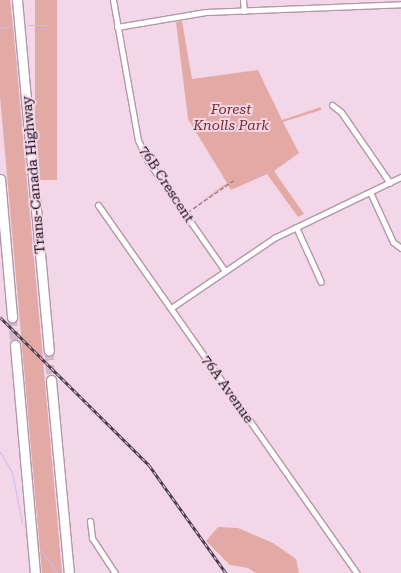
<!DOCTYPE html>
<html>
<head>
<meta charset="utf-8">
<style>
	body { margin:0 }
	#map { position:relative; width:401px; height:573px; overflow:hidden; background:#f4d6e9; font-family:"Roboto Serif",serif }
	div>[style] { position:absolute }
	.green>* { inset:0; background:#e3aaa5; transform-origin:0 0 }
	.stream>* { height:1px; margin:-0.5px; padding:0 0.5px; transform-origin:0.5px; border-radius:0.5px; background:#c7bbf5 }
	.motorway-tunnel>* { height:9px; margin-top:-4.5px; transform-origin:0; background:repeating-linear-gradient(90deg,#d3b8c9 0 9px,transparent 0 13.5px) }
	.path>* { height:1px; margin-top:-0.5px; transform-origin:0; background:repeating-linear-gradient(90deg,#806d7a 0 4px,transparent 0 6.5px) }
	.roads { filter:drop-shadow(1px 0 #b397a9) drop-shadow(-1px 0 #b397a9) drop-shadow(0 1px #b397a9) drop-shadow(0 -1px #b397a9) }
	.minor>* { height:5px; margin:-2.5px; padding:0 2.5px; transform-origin:2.5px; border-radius:2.5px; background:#fff }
	.motorway>* { height:9px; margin:-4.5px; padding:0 4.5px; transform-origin:4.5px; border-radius:4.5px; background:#fff }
	.rail>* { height:3px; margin-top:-1.5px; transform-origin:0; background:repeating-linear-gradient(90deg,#f4d6e9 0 4px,#4b3d46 0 8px); box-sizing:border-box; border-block:1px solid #4b3d46 }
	span { translate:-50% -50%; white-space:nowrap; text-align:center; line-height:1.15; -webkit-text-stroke:4px #f4d6e9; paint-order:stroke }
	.park-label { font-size:14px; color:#7b2a2b; font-style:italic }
	.street-label { font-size:14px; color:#170d14 }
</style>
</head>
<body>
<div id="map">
	<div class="green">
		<i style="clip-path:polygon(0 0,10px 0,14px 35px,62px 573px,42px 573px,0 96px)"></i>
		<i style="left:35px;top:0;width:22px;height:180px"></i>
		<i style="clip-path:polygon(182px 21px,192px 79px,258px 70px,282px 120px,321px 107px,321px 110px,283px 122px,299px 153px,274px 171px,304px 214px,298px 217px,267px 174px,231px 190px,228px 185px,191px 209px,227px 183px,188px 119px,176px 22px)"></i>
		<i style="clip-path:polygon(218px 527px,238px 528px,273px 543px,296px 559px,299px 573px,256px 573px,248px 568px,230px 565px,206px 541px)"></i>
	</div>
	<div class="stream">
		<i style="left:28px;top:25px;width:19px"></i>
		<i style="left:0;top:28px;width:11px;rotate:-10deg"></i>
		<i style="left:0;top:452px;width:23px;rotate:59deg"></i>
		<i style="left:12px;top:472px;width:52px;rotate:78.9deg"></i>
		<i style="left:41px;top:550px;width:29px;rotate:54deg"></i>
	</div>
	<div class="motorway-tunnel">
		<i style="left:12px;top:317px;width:28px;rotate:84deg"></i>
		<i style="left:49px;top:351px;width:29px;rotate:86deg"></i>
	</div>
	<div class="path">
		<i style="left:188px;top:212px;width:56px;rotate:-34.8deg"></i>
	</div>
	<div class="roads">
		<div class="minor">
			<i style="left:113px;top:0;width:142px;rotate:79.9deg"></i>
			<i style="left:138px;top:140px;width:23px;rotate:65deg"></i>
			<i style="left:148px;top:161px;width:134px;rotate:55deg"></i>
			<i style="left:243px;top:0;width:11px;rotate:85deg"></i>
			<i style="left:117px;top:27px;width:90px;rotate:-9.6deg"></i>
			<i style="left:206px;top:12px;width:195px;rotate:-2.3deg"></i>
			<i style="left:332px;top:105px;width:11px;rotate:38deg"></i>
			<i style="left:341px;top:112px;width:86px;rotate:55.4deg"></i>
			<i style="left:370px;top:192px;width:55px;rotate:65.3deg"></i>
			<i style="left:393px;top:242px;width:10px;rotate:37deg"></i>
			<i style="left:98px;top:205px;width:450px;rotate:54.9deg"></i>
			<i style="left:296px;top:227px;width:60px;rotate:65.6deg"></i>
			<i style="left:171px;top:308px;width:125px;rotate:-34.2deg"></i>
			<i style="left:274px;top:238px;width:141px;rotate:-25.7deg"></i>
			<i style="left:90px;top:521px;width:17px;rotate:83deg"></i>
			<i style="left:92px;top:538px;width:42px;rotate:56.7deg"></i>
		</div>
		<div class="motorway">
			<i style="left:17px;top:0;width:352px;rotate:84.8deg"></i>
			<i style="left:0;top:179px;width:139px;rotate:85deg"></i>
			<i style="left:15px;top:345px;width:229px;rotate:85deg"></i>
			<i style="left:51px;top:380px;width:194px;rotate:84.7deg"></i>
		</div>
	</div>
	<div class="rail">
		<i style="left:0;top:317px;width:210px;rotate:44.8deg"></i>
		<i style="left:149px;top:465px;width:133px;rotate:54.5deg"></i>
	</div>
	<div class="park-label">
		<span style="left:231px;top:117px">Forest<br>Knolls Park</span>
	</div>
	<div class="street-label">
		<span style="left:33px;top:175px;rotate:-95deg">Trans-Canada Highway</span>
		<span style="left:167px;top:184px;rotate:57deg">76B Crescent</span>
		<span style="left:228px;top:389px;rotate:55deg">76A Avenue</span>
	</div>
</div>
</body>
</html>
